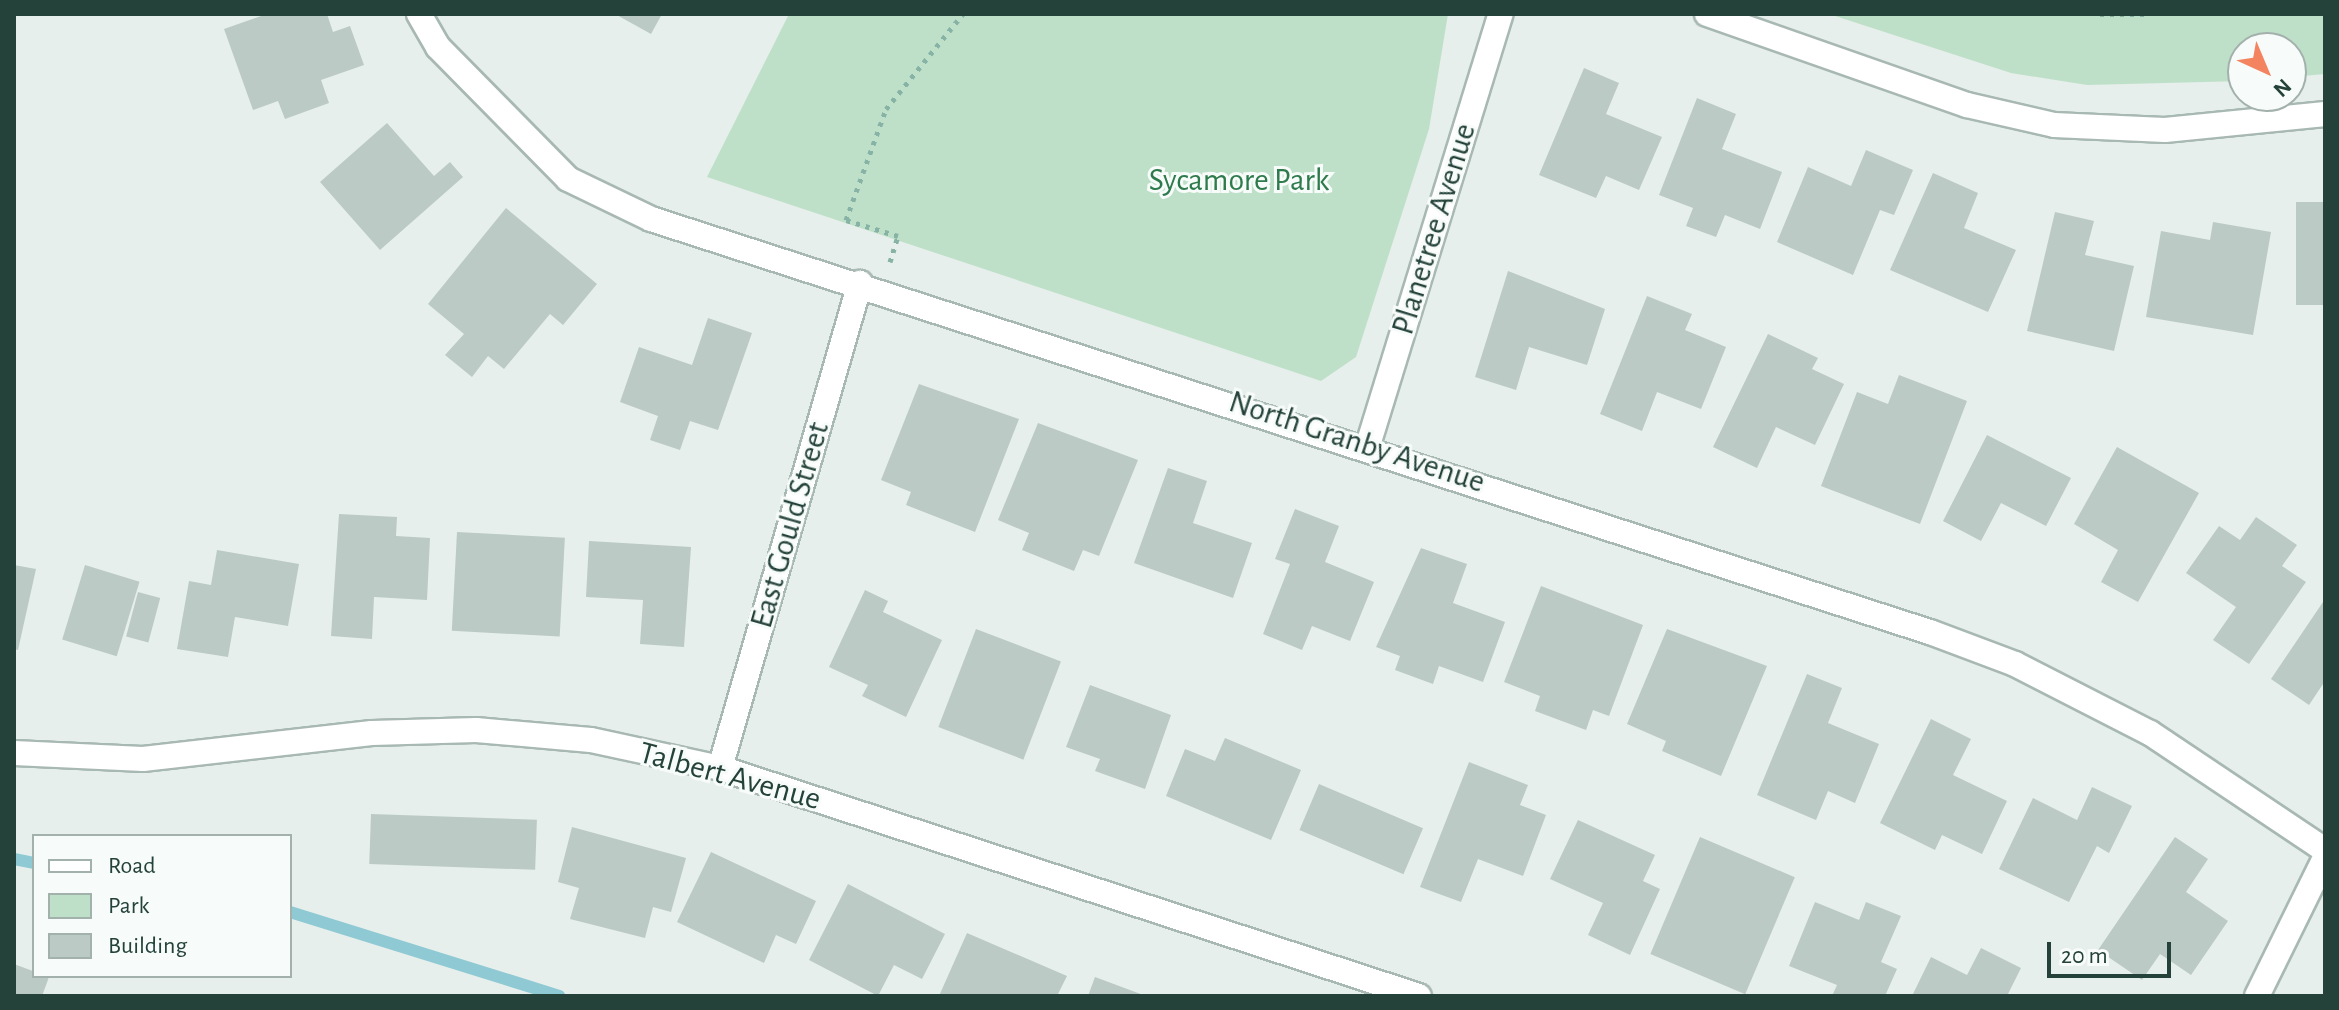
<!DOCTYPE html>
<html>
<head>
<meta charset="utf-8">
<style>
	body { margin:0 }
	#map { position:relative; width:2339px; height:1010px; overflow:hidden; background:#e6efeb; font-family:"Alegreya Sans",sans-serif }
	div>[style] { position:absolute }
	.green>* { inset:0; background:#bfe0c8 }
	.stream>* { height:12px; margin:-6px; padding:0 6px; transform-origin:6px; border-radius:6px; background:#8ec9d4 }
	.building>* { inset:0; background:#bbcac4; transform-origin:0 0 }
	.path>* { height:5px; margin-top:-2.5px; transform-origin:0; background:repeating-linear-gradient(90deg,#86b3a5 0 4px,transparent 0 10px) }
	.roads { filter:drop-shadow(2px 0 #a8b8b2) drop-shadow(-2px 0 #a8b8b2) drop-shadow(0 2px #a8b8b2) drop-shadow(0 -2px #a8b8b2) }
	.minor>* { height:24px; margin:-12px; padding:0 12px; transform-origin:12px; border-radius:12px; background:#fff }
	span { translate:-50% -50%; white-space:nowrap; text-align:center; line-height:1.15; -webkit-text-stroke:6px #f7fbf9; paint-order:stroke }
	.park-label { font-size:32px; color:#2d7a4b }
	.street-label { font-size:32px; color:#24423a }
	.frame { position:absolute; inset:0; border:16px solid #24423a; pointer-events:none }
	.legend { position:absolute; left:32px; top:834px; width:260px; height:144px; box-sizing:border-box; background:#f7fbf9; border:2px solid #a3b1ad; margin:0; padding:10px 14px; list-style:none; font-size:24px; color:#24423a }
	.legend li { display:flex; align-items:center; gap:16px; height:40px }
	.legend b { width:40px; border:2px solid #a3b1ad }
	.north { position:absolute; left:2227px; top:32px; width:80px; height:80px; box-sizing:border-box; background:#f7fbf9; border:2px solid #a3b1ad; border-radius:50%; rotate:136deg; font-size:22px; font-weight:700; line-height:32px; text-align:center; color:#24423a }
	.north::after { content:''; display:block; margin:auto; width:28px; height:36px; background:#f4845f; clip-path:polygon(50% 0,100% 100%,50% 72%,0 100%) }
	.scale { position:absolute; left:2047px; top:942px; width:124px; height:36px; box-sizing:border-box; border:4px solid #24423a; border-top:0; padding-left:10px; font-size:24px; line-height:28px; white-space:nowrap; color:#24423a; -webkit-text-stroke:6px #f7fbf9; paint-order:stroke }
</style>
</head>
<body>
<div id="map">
	<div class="green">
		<i style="clip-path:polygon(789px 14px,1448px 14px,1429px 129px,1356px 357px,1321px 381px,707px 177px)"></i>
		<i style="clip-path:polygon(1829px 14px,2325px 14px,2325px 74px,2291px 77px,2291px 48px,2243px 48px,2243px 81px,2087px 85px,2011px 73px)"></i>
	</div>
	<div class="stream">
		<i style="left:14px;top:859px;width:20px;rotate:11deg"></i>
		<i style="left:290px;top:912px;width:282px;rotate:17.3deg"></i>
	</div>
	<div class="building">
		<i style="clip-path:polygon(267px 14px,327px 14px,333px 32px,350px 26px,364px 65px,321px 80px,329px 103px,285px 119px,278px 101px,253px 110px,224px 29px)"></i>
		<i style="clip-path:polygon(615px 14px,662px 14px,651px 34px)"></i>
		<i style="clip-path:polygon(1584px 68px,1619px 83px,1606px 114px,1662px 137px,1639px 190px,1606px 176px,1596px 198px,1539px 175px)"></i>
		<i style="clip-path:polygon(1697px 98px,1736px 114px,1722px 149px,1782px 172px,1760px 229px,1725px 215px,1716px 237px,1686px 226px,1693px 208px,1659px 195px)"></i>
		<i style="clip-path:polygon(387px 123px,434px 176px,450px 162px,463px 177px,380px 250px,320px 182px)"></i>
		<i style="clip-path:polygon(1866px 150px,1913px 170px,1894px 215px,1880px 210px,1853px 275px,1777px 242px,1808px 167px,1851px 186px)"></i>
		<i style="clip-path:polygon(1933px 173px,1978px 193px,1964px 228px,2016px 250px,1988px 312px,1890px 270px)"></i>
		<i style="left:2296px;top:202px;width:29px;height:103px"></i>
		<i style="clip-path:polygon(506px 208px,597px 284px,563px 325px,550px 314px,504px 369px,488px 356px,472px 377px,445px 355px,464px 334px,428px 304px)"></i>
		<i style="clip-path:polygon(2055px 212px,2094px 221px,2085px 255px,2134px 266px,2114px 351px,2027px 331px)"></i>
		<i style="clip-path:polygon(2213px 222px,2271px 232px,2253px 335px,2146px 317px,2161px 231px,2210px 240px)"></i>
		<i style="clip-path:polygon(1508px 271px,1605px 309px,1587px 365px,1529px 347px,1516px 390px,1475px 377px)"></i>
		<i style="clip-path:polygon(1647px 296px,1692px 314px,1685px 330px,1726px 347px,1701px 409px,1657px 392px,1642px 431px,1600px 414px)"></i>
		<i style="clip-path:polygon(708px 318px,752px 333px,718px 430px,690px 421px,680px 450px,650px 440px,658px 416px,620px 402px,639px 347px,692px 365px)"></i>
		<i style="clip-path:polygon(1768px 334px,1818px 358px,1812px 369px,1844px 384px,1815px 445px,1776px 427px,1757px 468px,1713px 447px)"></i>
		<i style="clip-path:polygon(1899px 375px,1967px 401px,1920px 524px,1821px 486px,1857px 392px,1888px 404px)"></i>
		<i style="clip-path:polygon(919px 384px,1019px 419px,975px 532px,906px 505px,911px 492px,881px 480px)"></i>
		<i style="clip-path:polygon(1038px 423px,1138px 460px,1099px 556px,1083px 550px,1074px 571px,1022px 550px,1029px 533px,998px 520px)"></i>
		<i style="clip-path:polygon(1987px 435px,2071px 478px,2046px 526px,2001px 503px,1981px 541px,1943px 521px)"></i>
		<i style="clip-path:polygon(2117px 447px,2199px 493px,2138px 602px,2101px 582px,2118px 550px,2074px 524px)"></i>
		<i style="clip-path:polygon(1168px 468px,1207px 481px,1193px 523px,1252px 543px,1233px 598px,1134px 563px)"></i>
		<i style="clip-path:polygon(1295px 509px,1339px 526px,1325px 562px,1374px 582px,1350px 641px,1312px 626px,1302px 650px,1263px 634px,1290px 564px,1275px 559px)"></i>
		<i style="clip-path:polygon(339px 514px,397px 517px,396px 536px,430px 538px,427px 600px,374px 597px,372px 639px,331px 636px)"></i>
		<i style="clip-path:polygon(2256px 517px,2297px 545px,2282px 566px,2306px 582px,2249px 664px,2213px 640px,2236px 607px,2186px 573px,2219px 526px,2240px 540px)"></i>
		<i style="left:457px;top:532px;width:108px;height:99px;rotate:3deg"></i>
		<i style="clip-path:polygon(589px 541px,691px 547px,684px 647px,640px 644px,643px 600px,586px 597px)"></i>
		<i style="clip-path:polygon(1421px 548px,1467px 564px,1453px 603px,1505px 622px,1483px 682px,1439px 666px,1433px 684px,1395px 670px,1400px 656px,1376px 647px)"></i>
		<i style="clip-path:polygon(217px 550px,299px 564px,288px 626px,235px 617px,228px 657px,177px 649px,189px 581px,211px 585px)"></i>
		<i style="clip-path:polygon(14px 565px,36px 569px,18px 650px,14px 649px)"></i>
		<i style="left:85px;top:565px;width:57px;height:78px;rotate:17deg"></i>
		<i style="clip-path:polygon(1541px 586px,1643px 625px,1609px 716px,1593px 710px,1586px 730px,1535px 711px,1540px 696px,1504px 682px)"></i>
		<i style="clip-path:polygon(865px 590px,888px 601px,883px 612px,942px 640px,906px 717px,862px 696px,868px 685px,829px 667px)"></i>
		<i style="left:138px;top:592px;width:23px;height:46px;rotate:15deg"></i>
		<i style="clip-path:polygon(2325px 599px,2325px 681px,2309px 705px,2271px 679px)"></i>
		<i style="left:976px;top:629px;width:91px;height:105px;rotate:21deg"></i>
		<i style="clip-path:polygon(1667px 629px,1767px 666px,1721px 776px,1662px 751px,1666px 741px,1627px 724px)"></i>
		<i style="clip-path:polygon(1807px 674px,1842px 688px,1828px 723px,1879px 744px,1855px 803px,1828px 791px,1816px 820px,1757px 795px)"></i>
		<i style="clip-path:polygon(1090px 685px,1171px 715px,1145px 789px,1095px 771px,1100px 759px,1066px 747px)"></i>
		<i style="clip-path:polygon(1931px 719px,1971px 739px,1953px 775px,2007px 801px,1982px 854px,1942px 835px,1935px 850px,1880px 823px)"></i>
		<i style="clip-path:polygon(1225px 738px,1301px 770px,1271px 840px,1166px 796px,1185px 749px,1215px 761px)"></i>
		<i style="clip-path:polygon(1469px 762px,1528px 785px,1520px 805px,1546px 815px,1523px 876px,1478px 859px,1461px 902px,1420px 887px)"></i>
		<i style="left:1319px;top:784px;width:113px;height:50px;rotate:23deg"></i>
		<i style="clip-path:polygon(2092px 787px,2132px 806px,2109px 853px,2097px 846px,2069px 902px,1999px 869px,2033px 798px,2077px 820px)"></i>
		<i style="left:371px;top:814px;width:166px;height:50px;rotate:2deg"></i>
		<i style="clip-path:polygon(1578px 820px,1655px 855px,1643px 881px,1660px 889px,1630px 955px,1588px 935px,1603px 903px,1550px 879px)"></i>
		<i style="clip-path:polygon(572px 827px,686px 858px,671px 912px,653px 907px,645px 938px,570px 919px,579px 888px,558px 882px)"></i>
		<i style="left:1700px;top:837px;width:103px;height:127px;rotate:23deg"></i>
		<i style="clip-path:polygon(2175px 837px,2208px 859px,2186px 892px,2228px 921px,2191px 975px,2160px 954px,2142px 980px,2098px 950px)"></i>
		<i style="clip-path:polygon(711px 852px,816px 901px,796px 944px,776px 935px,764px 963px,677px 922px)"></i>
		<i style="clip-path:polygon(848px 884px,945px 934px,922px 979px,894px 965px,878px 996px,809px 960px)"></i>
		<i style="clip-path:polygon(1815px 902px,1859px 920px,1866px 902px,1901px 916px,1881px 962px,1897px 969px,1885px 996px,1832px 996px,1837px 985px,1789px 966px)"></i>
		<i style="clip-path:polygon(967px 933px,1067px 976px,1057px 996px,939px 996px)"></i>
		<i style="clip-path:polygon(1981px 948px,2021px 968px,2007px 996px,1912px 996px,1931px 957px,1967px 975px)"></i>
		<i style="clip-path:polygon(14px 964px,49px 977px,42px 996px,14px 996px)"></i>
		<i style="clip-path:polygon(1095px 977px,1146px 996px,1088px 996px)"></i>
	</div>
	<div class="path">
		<i style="left:2100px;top:14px;width:47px"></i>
		<i style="left:890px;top:262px;width:27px;rotate:-73deg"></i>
		<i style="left:898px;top:236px;width:54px;rotate:-162.9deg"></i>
		<i style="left:846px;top:220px;width:118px;rotate:-70.2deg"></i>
		<i style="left:886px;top:109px;width:122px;rotate:-51deg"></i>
	</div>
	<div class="roads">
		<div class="minor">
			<i style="left:419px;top:14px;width:38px;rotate:60deg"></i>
			<i style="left:438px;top:47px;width:185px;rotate:45.4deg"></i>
			<i style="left:568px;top:179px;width:92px;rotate:25.7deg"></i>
			<i style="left:651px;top:219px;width:1344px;rotate:17.9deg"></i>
			<i style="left:1930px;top:632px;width:91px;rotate:20.6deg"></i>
			<i style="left:2015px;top:664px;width:152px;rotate:27.1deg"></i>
			<i style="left:2150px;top:733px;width:211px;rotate:33.8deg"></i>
			<i style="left:1707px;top:14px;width:275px;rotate:19.3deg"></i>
			<i style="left:1967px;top:105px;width:89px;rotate:12.9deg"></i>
			<i style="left:2054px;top:125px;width:111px;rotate:2.6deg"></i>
			<i style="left:2165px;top:130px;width:161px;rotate:-5.7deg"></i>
			<i style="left:1368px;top:445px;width:451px;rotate:-72.9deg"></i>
			<i style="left:14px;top:753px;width:129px;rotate:2.7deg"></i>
			<i style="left:143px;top:759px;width:230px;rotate:-6.5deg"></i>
			<i style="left:372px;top:733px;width:104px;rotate:-1.7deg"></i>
			<i style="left:476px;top:730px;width:115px;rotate:5deg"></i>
			<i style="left:591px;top:740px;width:132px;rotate:12.2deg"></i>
			<i style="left:720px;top:768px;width:735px;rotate:18.07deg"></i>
			<i style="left:720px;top:768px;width:505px;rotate:-73.9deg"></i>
			<i style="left:2257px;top:996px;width:154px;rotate:-63.8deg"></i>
		</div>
	</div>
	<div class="park-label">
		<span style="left:1239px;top:180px">Sycamore Park</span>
	</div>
	<div class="street-label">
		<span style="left:1434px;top:229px;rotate:-73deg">Planetree Avenue</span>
		<span style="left:1357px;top:442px;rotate:18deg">North Granby Avenue</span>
		<span style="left:790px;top:525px;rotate:-74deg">East Gould Street</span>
		<span style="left:730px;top:776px;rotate:15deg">Talbert Avenue</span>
	</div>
	<div class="frame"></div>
	<ul class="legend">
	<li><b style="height:10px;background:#fff"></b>Road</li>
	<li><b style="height:22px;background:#bfe0c8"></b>Park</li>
	<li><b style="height:22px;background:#bbcac4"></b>Building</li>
	</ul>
	<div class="north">N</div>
	<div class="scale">20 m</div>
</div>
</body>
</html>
